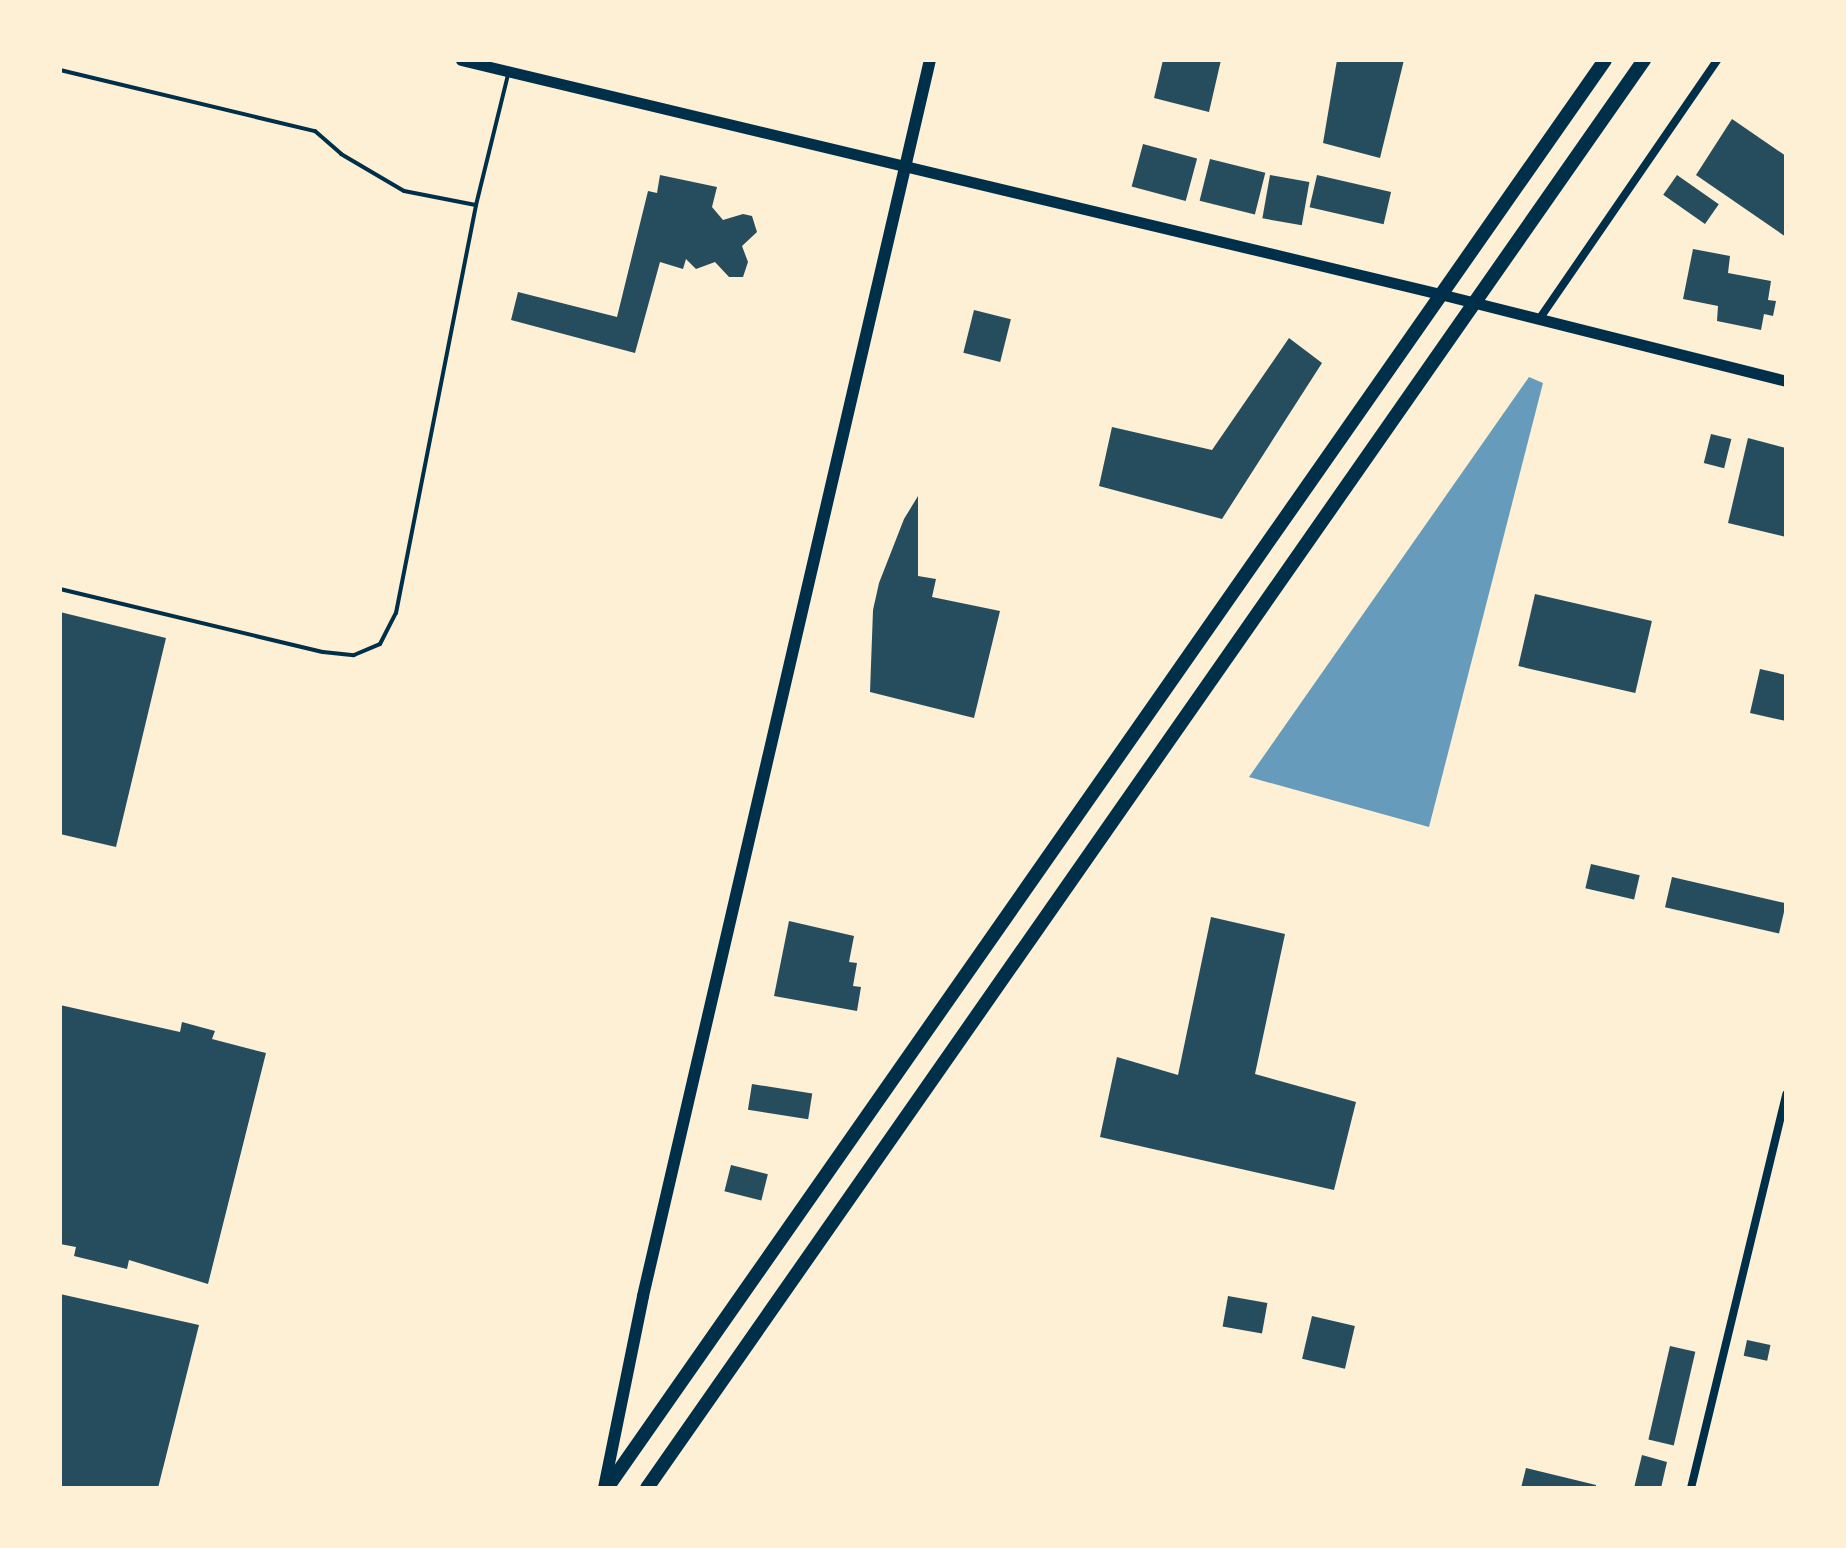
<!DOCTYPE html>
<html>
<head>
<meta charset="utf-8">
<style>
	body { margin:0 }
	#map { position:relative; width:1846px; height:1548px; overflow:hidden; background:#fdf0d5; font-family:Figtree,sans-serif }
	div>[style] { position:absolute }
	.water>* { inset:0; background:#669bbc }
	.building>* { inset:0; background:#264d5e; transform-origin:0 0 }
	.service>* { height:4px; margin:-2px; padding:0 2px; transform-origin:2px; border-radius:2px; background:#003049 }
	.minor>* { height:8px; margin:-4px; padding:0 4px; transform-origin:4px; border-radius:4px; background:#003049 }
	.tertiary>* { height:11px; margin:-5.5px; padding:0 5.5px; transform-origin:5.5px; border-radius:5.5px; background:#003049 }
	.secondary>* { height:12px; margin:-6px; padding:0 6px; transform-origin:6px; border-radius:6px; background:#003049 }
	.trunk>* { height:14px; margin:-7px; padding:0 7px; transform-origin:7px; border-radius:7px; background:#003049 }
	span { translate:-50% -50%; white-space:nowrap; text-align:center; line-height:1.15; -webkit-text-stroke:6px #fdf0d5; paint-order:stroke }
	.frame { position:absolute; inset:0; border:62px solid #fdf0d5; pointer-events:none }
</style>
</head>
<body>
<div id="map">
	<div class="water">
		<i style="clip-path:polygon(1529px 377px,1543px 383px,1429px 827px,1249px 777px)"></i>
	</div>
	<div class="building">
		<i style="clip-path:polygon(1163px 60px,1221px 60px,1209px 112px,1154px 98px)"></i>
		<i style="clip-path:polygon(1337px 60px,1404px 60px,1380px 158px,1323px 143px)"></i>
		<i style="clip-path:polygon(1732px 119px,1786px 156px,1786px 237px,1696px 175px)"></i>
		<i style="left:1143px;top:144px;width:56px;height:44px;rotate:15deg"></i>
		<i style="left:1210px;top:159px;width:57px;height:43px;rotate:14deg"></i>
		<i style="clip-path:polygon(660px 175px,717px 187px,712px 207px,723px 220px,743px 214px,752px 216px,757px 232px,742px 246px,748px 262px,743px 277px,729px 277px,715px 262px,696px 269px,686px 259px,683px 269px,660px 262px,635px 353px,511px 320px,518px 292px,617px 317px,648px 191px,657px 193px)"></i>
		<i style="left:1270px;top:175px;width:40px;height:44px;rotate:10deg"></i>
		<i style="left:1317px;top:175px;width:76px;height:33px;rotate:13deg"></i>
		<i style="left:1677px;top:175px;width:51px;height:24px;rotate:35deg"></i>
		<i style="clip-path:polygon(1693px 249px,1730px 256px,1728px 273px,1771px 281px,1768px 300px,1776px 301px,1773px 316px,1764px 314px,1761px 330px,1717px 321px,1718px 306px,1683px 299px)"></i>
		<i style="left:974px;top:310px;width:38px;height:44px;rotate:14deg"></i>
		<i style="clip-path:polygon(1289px 338px,1322px 363px,1222px 519px,1099px 486px,1112px 427px,1212px 450px)"></i>
		<i style="left:1711px;top:434px;width:21px;height:30px;rotate:14deg"></i>
		<i style="clip-path:polygon(1748px 438px,1786px 448px,1786px 537px,1728px 523px)"></i>
		<i style="clip-path:polygon(918px 496px,918px 576px,936px 579px,932px 597px,1000px 611px,974px 718px,870px 692px,873px 610px,879px 583px,904px 519px)"></i>
		<i style="left:1535px;top:594px;width:120px;height:74px;rotate:13deg"></i>
		<i style="clip-path:polygon(60px 612px,166px 638px,116px 847px,60px 834px)"></i>
		<i style="clip-path:polygon(1760px 669px,1786px 675px,1786px 721px,1750px 713px)"></i>
		<i style="left:1591px;top:864px;width:50px;height:25px;rotate:13deg"></i>
		<i style="left:1672px;top:877px;width:117px;height:31px;rotate:13deg"></i>
		<i style="clip-path:polygon(1211px 917px,1285px 934px,1255px 1074px,1356px 1102px,1334px 1190px,1100px 1137px,1117px 1057px,1178px 1075px)"></i>
		<i style="clip-path:polygon(789px 921px,854px 936px,849px 962px,857px 963px,853px 986px,861px 987px,857px 1011px,774px 996px)"></i>
		<i style="clip-path:polygon(60px 1005px,180px 1032px,182px 1022px,215px 1031px,212px 1039px,266px 1053px,208px 1284px,129px 1260px,127px 1269px,74px 1256px,76px 1247px,60px 1244px)"></i>
		<i style="left:752px;top:1084px;width:61px;height:26px;rotate:9deg"></i>
		<i style="left:731px;top:1165px;width:38px;height:27px;rotate:14deg"></i>
		<i style="clip-path:polygon(60px 1294px,199px 1325px,158px 1488px,60px 1488px)"></i>
		<i style="left:1228px;top:1296px;width:40px;height:31px;rotate:10deg"></i>
		<i style="left:1312px;top:1316px;width:44px;height:44px;rotate:13deg"></i>
		<i style="left:1747px;top:1340px;width:24px;height:16px;rotate:12deg"></i>
		<i style="left:1670px;top:1346px;width:26px;height:96px;rotate:13deg"></i>
		<i style="clip-path:polygon(1642px 1455px,1667px 1462px,1661px 1488px,1634px 1488px)"></i>
		<i style="clip-path:polygon(1526px 1468px,1596px 1485px,1596px 1488px,1521px 1488px)"></i>
	</div>
	<div class="service">
		<i style="left:60px;top:70px;width:262px;rotate:13.5deg"></i>
		<i style="left:315px;top:131px;width:35px;rotate:41deg"></i>
		<i style="left:341px;top:154px;width:73px;rotate:30.4deg"></i>
		<i style="left:404px;top:191px;width:73px;rotate:11deg"></i>
		<i style="left:60px;top:589px;width:270px;rotate:13.5deg"></i>
		<i style="left:323px;top:652px;width:31px;rotate:6deg"></i>
		<i style="left:354px;top:655px;width:28px;rotate:-23deg"></i>
		<i style="left:380px;top:644px;width:35px;rotate:-63deg"></i>
		<i style="left:396px;top:613px;width:416px;rotate:-78.9deg"></i>
		<i style="left:476px;top:205px;width:134px;rotate:-76.2deg"></i>
	</div>
	<div class="minor">
		<i style="left:1540px;top:318px;width:313px;rotate:-55.5deg"></i>
		<i style="left:1691px;top:1488px;width:405px;rotate:-76.4deg"></i>
	</div>
	<div class="tertiary">
		<i style="left:461px;top:60px;width:1007px;rotate:13.44deg"></i>
		<i style="left:1440px;top:294px;width:357px;rotate:14.1deg"></i>
	</div>
	<div class="secondary">
		<i style="left:604px;top:1488px;width:196px;rotate:-78.5deg"></i>
		<i style="left:643px;top:1296px;width:1269px;rotate:-76.93deg"></i>
	</div>
	<div class="trunk">
		<i style="left:607px;top:1488px;width:1742px;rotate:-55.05deg"></i>
		<i style="left:647px;top:1488px;width:1742px;rotate:-55.08deg"></i>
	</div>
	<div class="frame"></div>
</div>
</body>
</html>
